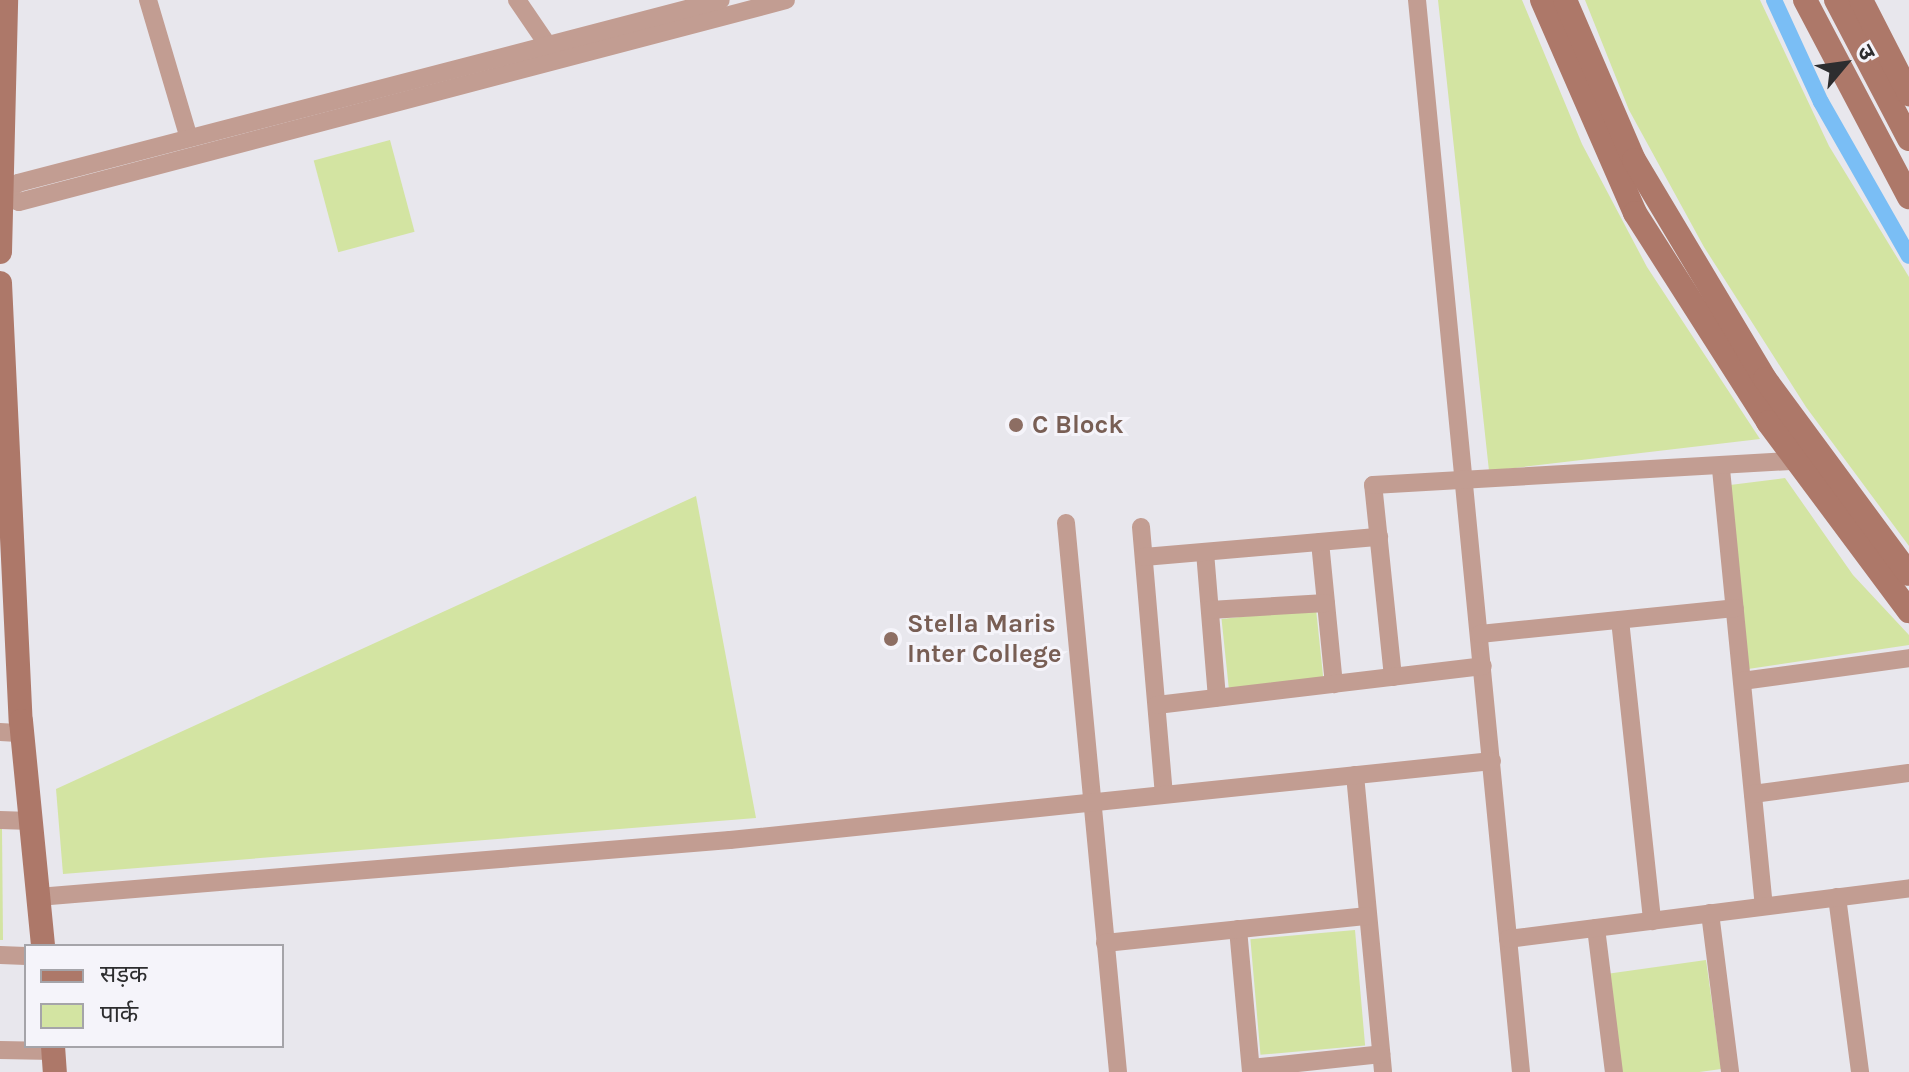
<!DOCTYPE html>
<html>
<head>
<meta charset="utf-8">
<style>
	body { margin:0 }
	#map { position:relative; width:1909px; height:1072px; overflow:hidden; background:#e8e7ed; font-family:Karla,"Noto Sans Devanagari",sans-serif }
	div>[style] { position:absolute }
	.green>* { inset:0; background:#d3e4a2; transform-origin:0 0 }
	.canal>* { height:16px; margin:-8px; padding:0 8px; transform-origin:8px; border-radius:8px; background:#7abef5 }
	.street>* { height:18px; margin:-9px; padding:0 9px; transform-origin:9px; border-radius:9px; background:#c29d92 }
	.secondary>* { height:24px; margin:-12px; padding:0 12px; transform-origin:12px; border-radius:12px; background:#ad7869 }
	.dots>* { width:22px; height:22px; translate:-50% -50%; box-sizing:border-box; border:4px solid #f5f4fa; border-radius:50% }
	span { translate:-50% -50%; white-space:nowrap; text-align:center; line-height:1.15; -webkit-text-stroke:6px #f5f4fa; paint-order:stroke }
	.education-label { font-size:26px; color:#785e54; font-weight:700 }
	.left { translate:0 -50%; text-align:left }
	.legend { position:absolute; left:24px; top:944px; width:260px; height:104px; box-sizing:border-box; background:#f5f4fa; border:2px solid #a5a4a9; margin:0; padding:10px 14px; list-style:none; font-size:24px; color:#2d2d2f }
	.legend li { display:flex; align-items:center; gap:16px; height:40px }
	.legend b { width:40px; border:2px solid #a5a4a9 }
	.north { position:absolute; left:1805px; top:24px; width:80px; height:80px; -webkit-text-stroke:6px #f5f4fa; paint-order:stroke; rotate:61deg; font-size:22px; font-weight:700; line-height:32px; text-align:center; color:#2d2d2f }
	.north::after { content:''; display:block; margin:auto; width:28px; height:36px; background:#2d2d2f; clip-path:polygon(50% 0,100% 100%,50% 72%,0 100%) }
</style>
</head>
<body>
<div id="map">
	<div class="green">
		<i style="clip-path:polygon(1438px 0,1522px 0,1582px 144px,1647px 267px,1760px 439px,1489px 471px)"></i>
		<i style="clip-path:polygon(1585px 0,1760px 0,1829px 146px,1909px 277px,1909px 546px,1806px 407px,1704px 247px,1629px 110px)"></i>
		<i style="left:390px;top:140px;width:95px;height:79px;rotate:75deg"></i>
		<i style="clip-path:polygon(1785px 478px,1853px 575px,1909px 635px,1909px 645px,1748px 669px,1730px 485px)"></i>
		<i style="clip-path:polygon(696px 496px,756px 818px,63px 874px,56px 789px)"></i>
		<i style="left:1316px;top:609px;width:70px;height:95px;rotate:84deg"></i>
		<i style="clip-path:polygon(0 828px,2px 828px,3px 940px,0 940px)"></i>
		<i style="left:1355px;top:930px;width:116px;height:105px;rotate:85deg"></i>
		<i style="left:1706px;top:960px;width:110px;height:99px;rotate:82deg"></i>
	</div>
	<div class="canal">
		<i style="left:1774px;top:0;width:112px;rotate:65.3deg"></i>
		<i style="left:1821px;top:102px;width:177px;rotate:60.3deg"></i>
	</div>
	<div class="street">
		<i style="left:148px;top:0;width:144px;rotate:73.5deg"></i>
		<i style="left:517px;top:0;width:53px;rotate:55.7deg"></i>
		<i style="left:1417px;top:0;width:1077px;rotate:84.46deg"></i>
		<i style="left:1px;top:195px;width:19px;rotate:21deg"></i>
		<i style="left:19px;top:202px;width:793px;rotate:-14.75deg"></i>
		<i style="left:1px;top:195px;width:21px;rotate:-35deg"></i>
		<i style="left:18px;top:183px;width:726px;rotate:-14.59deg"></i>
		<i style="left:1721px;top:469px;width:439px;rotate:84.4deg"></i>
		<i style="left:1066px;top:523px;width:551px;rotate:84.59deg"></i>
		<i style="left:1141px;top:527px;width:268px;rotate:85.1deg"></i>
		<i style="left:1320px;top:542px;width:143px;rotate:84.4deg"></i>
		<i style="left:1205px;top:552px;width:146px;rotate:85.3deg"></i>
		<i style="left:1144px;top:557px;width:236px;rotate:-4.9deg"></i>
		<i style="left:1210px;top:610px;width:116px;rotate:-3.5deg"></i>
		<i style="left:1620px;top:620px;width:303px;rotate:83.9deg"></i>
		<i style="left:1480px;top:634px;width:256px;rotate:-5.8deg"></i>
		<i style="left:1393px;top:677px;width:193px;rotate:-95.9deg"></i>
		<i style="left:1373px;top:485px;width:423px;rotate:-3.3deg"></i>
		<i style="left:1742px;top:681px;width:169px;rotate:-7.8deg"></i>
		<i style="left:1157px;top:705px;width:328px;rotate:-6.8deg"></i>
		<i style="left:0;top:732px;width:22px;rotate:3deg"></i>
		<i style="left:1355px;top:775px;width:298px;rotate:84.6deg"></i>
		<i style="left:1753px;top:794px;width:157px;rotate:-7.7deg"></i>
		<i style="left:0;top:820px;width:31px;rotate:2deg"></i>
		<i style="left:38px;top:897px;width:694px;rotate:-4.71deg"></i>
		<i style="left:730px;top:840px;width:766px;rotate:-5.92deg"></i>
		<i style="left:1837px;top:897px;width:177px;rotate:82.5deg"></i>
		<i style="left:1710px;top:913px;width:160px;rotate:82.8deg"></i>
		<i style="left:1596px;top:928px;width:145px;rotate:82.9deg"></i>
		<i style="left:1238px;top:929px;width:144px;rotate:84.8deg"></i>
		<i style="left:1508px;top:939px;width:404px;rotate:-7.2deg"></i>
		<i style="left:1105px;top:943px;width:264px;rotate:-5.9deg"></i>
		<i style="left:0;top:955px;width:26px;rotate:2deg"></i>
		<i style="left:0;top:1050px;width:53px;rotate:1.1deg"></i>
		<i style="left:1251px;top:1068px;width:131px;rotate:-6.1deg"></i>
	</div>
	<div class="secondary">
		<i style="left:1542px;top:0;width:232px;rotate:66.4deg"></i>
		<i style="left:1635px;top:213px;width:248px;rotate:57.5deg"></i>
		<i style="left:1768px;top:422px;width:236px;rotate:53.3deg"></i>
		<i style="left:1565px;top:0;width:174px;rotate:66.7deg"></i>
		<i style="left:1634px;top:160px;width:255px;rotate:59.1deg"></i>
		<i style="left:1765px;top:379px;width:242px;rotate:53.6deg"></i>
		<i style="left:1805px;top:0;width:223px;rotate:62.2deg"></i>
		<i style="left:1836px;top:0;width:157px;rotate:62.3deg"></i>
		<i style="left:1861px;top:0;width:106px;rotate:62.9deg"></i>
		<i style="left:0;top:252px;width:252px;rotate:-88.6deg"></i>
		<i style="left:0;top:283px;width:439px;rotate:87.3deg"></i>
		<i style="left:21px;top:721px;width:226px;rotate:84.4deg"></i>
		<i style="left:53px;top:1046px;width:26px;rotate:86deg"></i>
	</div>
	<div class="dots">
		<i style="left:1016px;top:425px;background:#8d6e63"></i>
		<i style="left:891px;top:639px;background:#8d6e63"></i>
	</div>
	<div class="education-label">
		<span class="left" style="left:1032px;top:425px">C Block</span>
		<span class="left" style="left:907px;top:639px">Stella Maris<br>Inter College</span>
	</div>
	<ul class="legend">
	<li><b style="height:10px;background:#ad7869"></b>सड़क</li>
	<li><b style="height:22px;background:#d3e4a2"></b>पार्क</li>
	</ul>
	<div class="north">उ</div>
</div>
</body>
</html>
